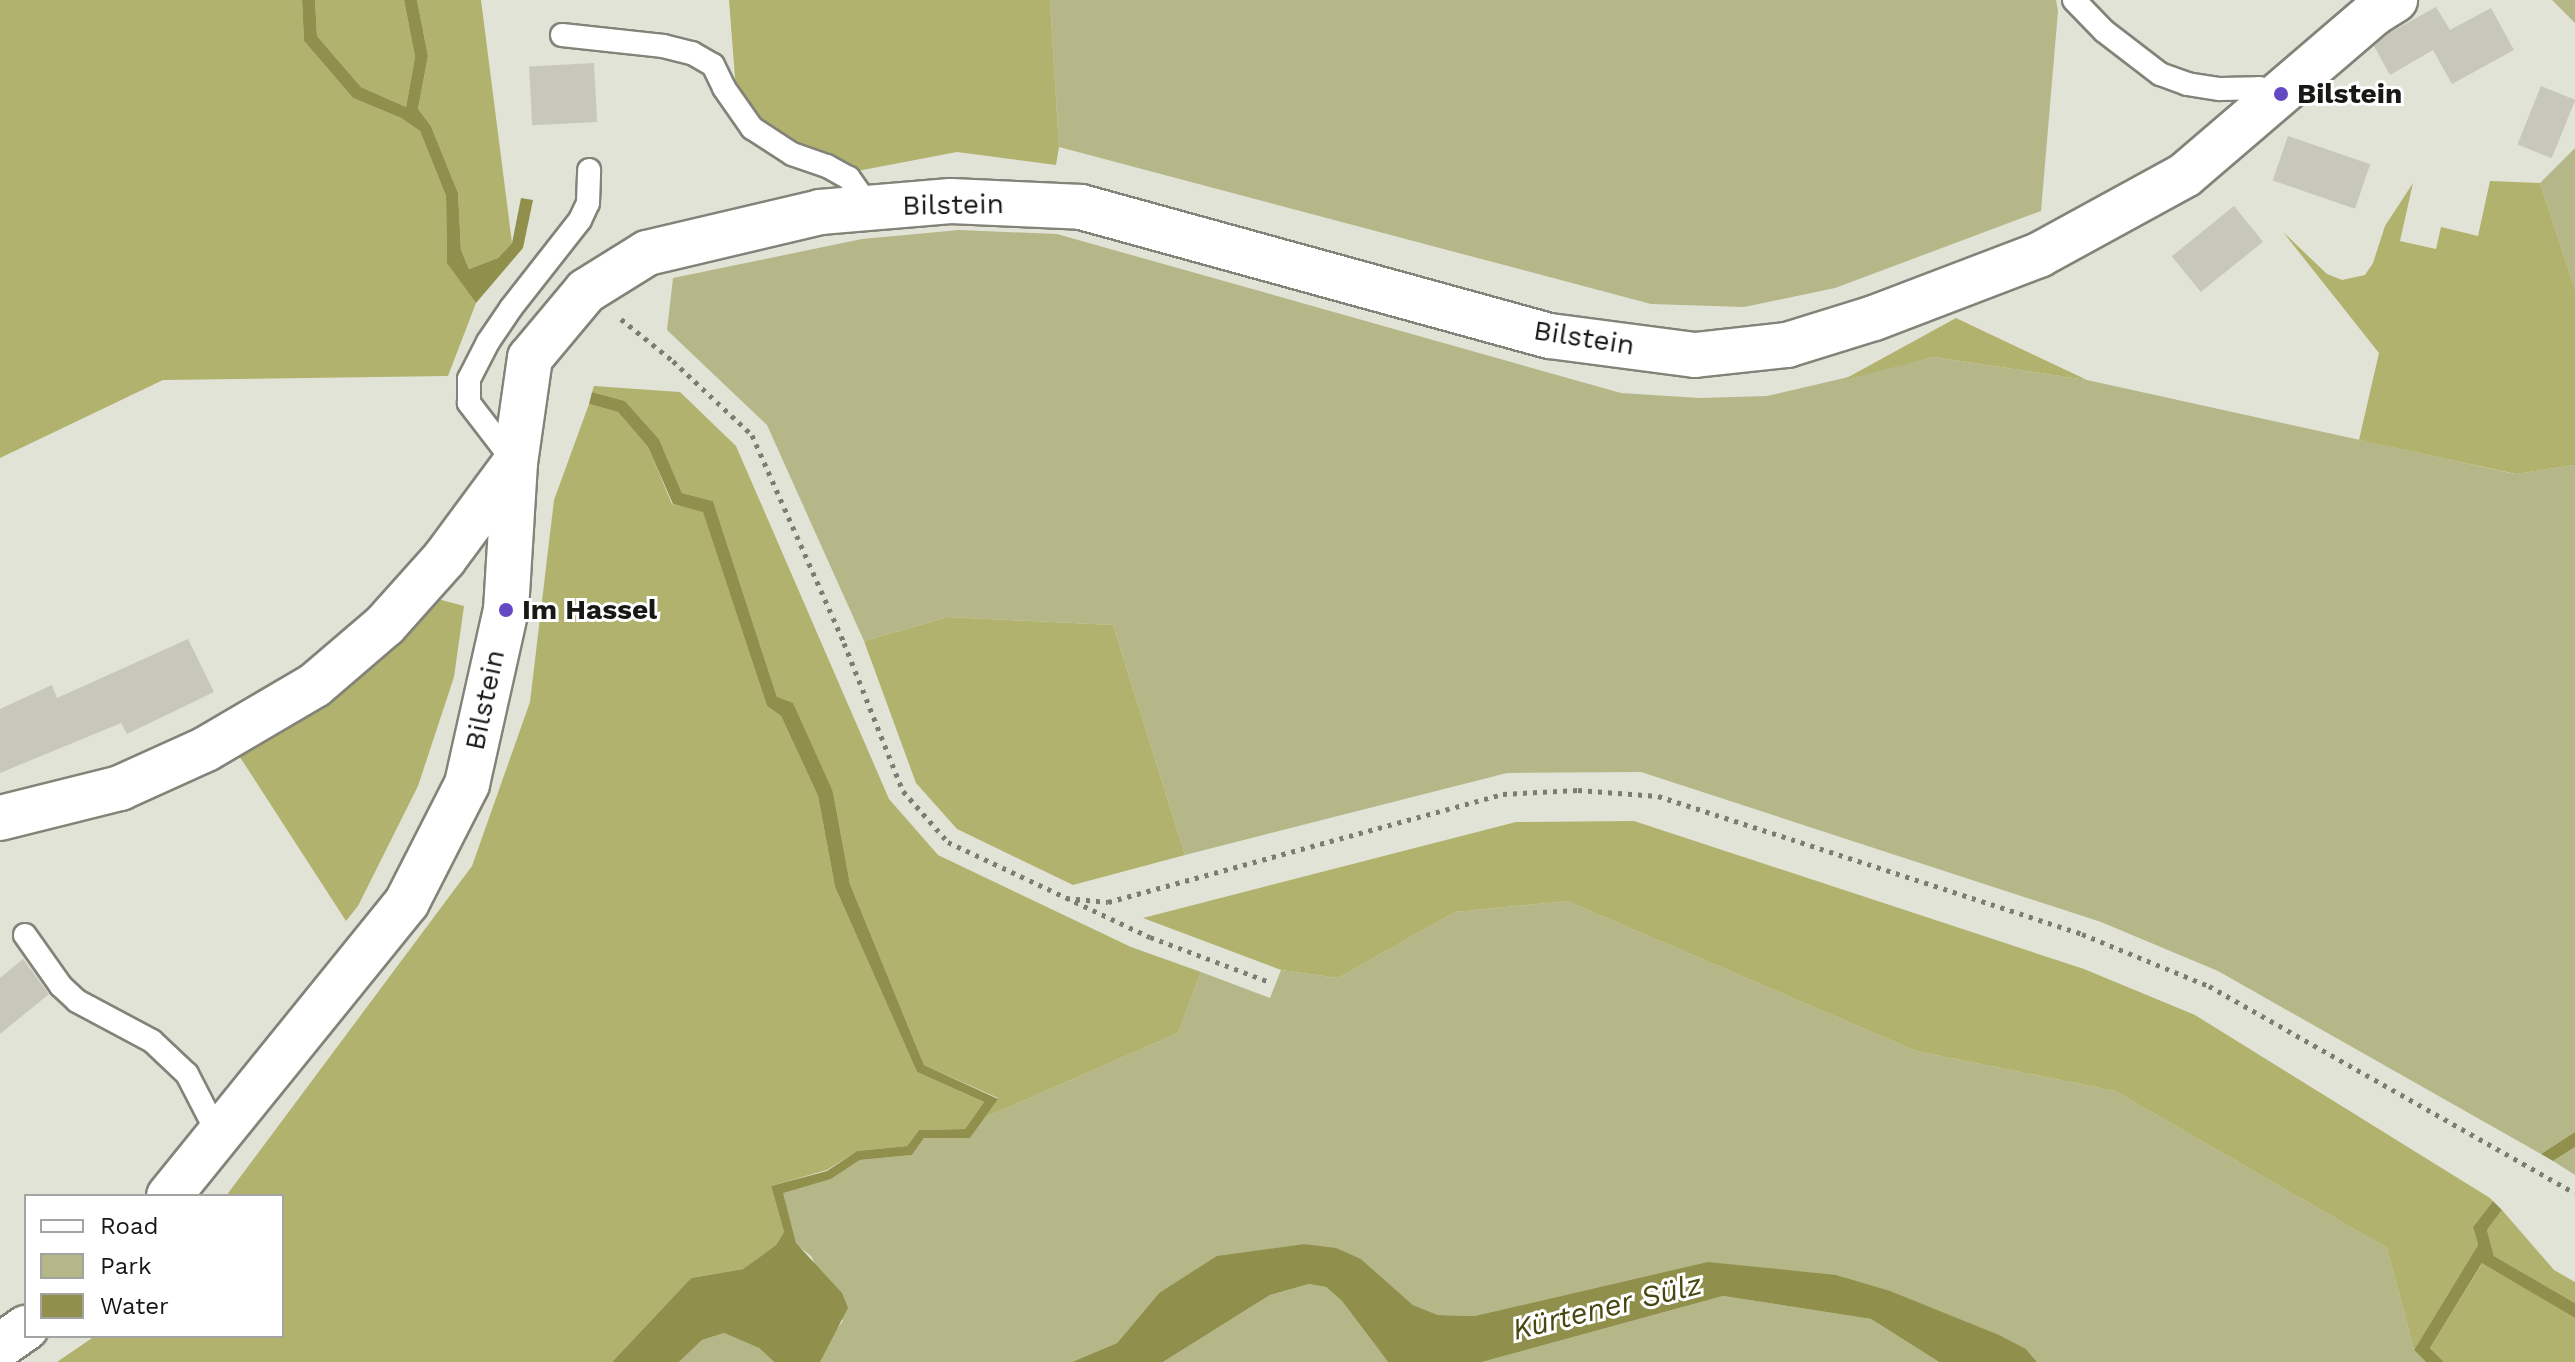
<!DOCTYPE html>
<html>
<head>
<meta charset="utf-8">
<style>
	body { margin:0 }
	#map { position:relative; width:2575px; height:1362px; overflow:hidden; background:#e2e3d7; font-family:"Work Sans",sans-serif }
	div>[style] { position:absolute }
	.green>* { inset:0; background:#b6b788 }
	.forest>* { inset:0; background:#b1b26d }
	.water>* { inset:0; background:#90904c }
	.building>* { inset:0; background:#c7c7bc; transform-origin:0 0 }
	.path>* { height:5px; margin-top:-2.5px; transform-origin:0; background:repeating-linear-gradient(90deg,#7b7c74 0 4px,transparent 0 10px) }
	.roads { filter:drop-shadow(2px 0 #838379) drop-shadow(-2px 0 #838379) drop-shadow(0 2px #838379) drop-shadow(0 -2px #838379) }
	.lane>* { height:22px; margin:-11px; padding:0 11px; transform-origin:11px; border-radius:11px; background:#fff }
	.street>* { height:44px; margin:-22px; padding:0 22px; transform-origin:22px; border-radius:22px; background:#fff }
	.secondary>* { height:44px; margin:-22px; padding:0 22px; transform-origin:22px; border-radius:22px; background:#fff }
	.dots>* { width:22px; height:22px; translate:-50% -50%; box-sizing:border-box; border:4px solid #fff; border-radius:50% }
	span { translate:-50% -50%; white-space:nowrap; text-align:center; line-height:1.15; -webkit-text-stroke:6px #fff; paint-order:stroke }
	.poi-label { font-size:28px; color:#181915; font-weight:700 }
	.left { translate:0 -50%; text-align:left }
	.street-label { font-size:28px; color:#181915 }
	.water-label { font-size:30px; color:#484712; font-style:italic }
	.legend { position:absolute; left:24px; top:1194px; width:260px; height:144px; box-sizing:border-box; background:#fff; border:2px solid #a3a3a1; margin:0; padding:10px 14px; list-style:none; font-size:24px; color:#181915 }
	.legend li { display:flex; align-items:center; gap:16px; height:40px }
	.legend b { width:40px; border:2px solid #a3a3a1 }
</style>
</head>
<body>
<div id="map">
	<div class="green">
		<i style="clip-path:polygon(1050px 0,2056px 0,2058px 11px,2041px 211px,1835px 288px,1744px 307px,1651px 304px,1059px 147px)"></i>
		<i style="clip-path:polygon(2552px 0,2575px 0,2575px 23px)"></i>
		<i style="clip-path:polygon(2575px 148px,2575px 289px,2540px 183px)"></i>
		<i style="clip-path:polygon(959px 230px,1057px 234px,1621px 393px,1700px 398px,1767px 396px,1934px 357px,2087px 380px,2515px 474px,2575px 465px,2575px 1132px,2541px 1154px,2218px 971px,2101px 922px,1641px 772px,1507px 773px,1185px 855px,1113px 625px,948px 617px,864px 641px,767px 425px,667px 330px,673px 278px,862px 239px)"></i>
		<i style="clip-path:polygon(1567px 901px,1916px 1051px,2115px 1091px,2387px 1248px,2414px 1350px,2426px 1362px,2037px 1362px,2026px 1349px,1836px 1275px,1475px 1316px,1438px 1315px,1413px 1305px,1361px 1259px,1304px 1244px,1271px 1249px,1159px 1293px,1117px 1343px,1072px 1362px,820px 1362px,829px 1339px,843px 1321px,811px 1256px,796px 1244px,782px 1192px,831px 1179px,860px 1160px,912px 1155px,924px 1138px,970px 1138px,984px 1118px,1178px 1033px,1201px 972px,1270px 998px,1281px 970px,1338px 978px,1455px 912px)"></i>
		<i style="clip-path:polygon(2575px 1147px,2575px 1175px,2553px 1161px)"></i>
		<i style="clip-path:polygon(1309px 1284px,1326px 1287px,1342px 1301px,1388px 1362px,1163px 1362px,1270px 1295px)"></i>
		<i style="clip-path:polygon(1723px 1296px,1871px 1319px,1939px 1362px,1482px 1362px)"></i>
		<i style="clip-path:polygon(724px 1333px,759px 1348px,774px 1362px,679px 1362px,702px 1340px)"></i>
	</div>
	<div class="forest">
		<i style="clip-path:polygon(0 0,302px 0,304px 41px,353px 98px,401px 118px,420px 131px,446px 196px,447px 262px,476px 303px,448px 376px,163px 380px,0 458px)"></i>
		<i style="clip-path:polygon(315px 0,404px 0,415px 57px,406px 107px,361px 87px,317px 36px)"></i>
		<i style="clip-path:polygon(417px 0,481px 0,512px 243px,498px 258px,469px 269px,461px 250px,458px 193px,431px 126px,418px 109px,428px 56px)"></i>
		<i style="clip-path:polygon(729px 0,1050px 0,1059px 147px,1056px 165px,957px 152px,852px 172px,782px 140px,759px 124px,736px 91px)"></i>
		<i style="clip-path:polygon(2490px 181px,2540px 183px,2575px 289px,2575px 465px,2516px 474px,2359px 440px,2379px 353px,2283px 232px,2327px 274px,2342px 280px,2365px 275px,2373px 263px,2385px 226px,2413px 183px,2400px 241px,2436px 249px,2441px 227px,2478px 236px)"></i>
		<i style="clip-path:polygon(1956px 318px,2087px 380px,1934px 357px,1843px 380px)"></i>
		<i style="clip-path:polygon(594px 386px,680px 392px,736px 446px,889px 799px,938px 855px,1131px 947px,1201px 972px,1178px 1033px,984px 1118px,998px 1098px,924px 1065px,850px 884px,833px 792px,777px 697px,713px 501px,682px 493px,659px 439px,625px 401px,592px 392px)"></i>
		<i style="clip-path:polygon(589px 404px,618px 412px,648px 447px,672px 504px,703px 511px,767px 706px,781px 716px,818px 796px,835px 887px,917px 1072px,984px 1102px,965px 1129px,919px 1130px,907px 1146px,857px 1151px,827px 1170px,771px 1186px,784px 1232px,776px 1245px,743px 1269px,691px 1278px,612px 1362px,57px 1362px,95px 1336px,282px 1336px,282px 1196px,226px 1196px,472px 866px,530px 702px,554px 500px)"></i>
		<i style="clip-path:polygon(434px 598px,464px 606px,454px 677px,418px 786px,358px 906px,346px 921px,238px 754px,269px 739px,368px 663px)"></i>
		<i style="clip-path:polygon(948px 617px,1113px 625px,1185px 855px,1073px 885px,957px 829px,916px 783px,864px 641px)"></i>
		<i style="clip-path:polygon(1634px 821px,2084px 969px,2195px 1015px,2490px 1198px,2493px 1201px,2473px 1227px,2478px 1245px,2414px 1350px,2387px 1248px,2115px 1091px,1916px 1051px,1567px 901px,1455px 912px,1338px 978px,1281px 970px,1143px 918px,1516px 822px)"></i>
		<i style="clip-path:polygon(2502px 1210px,2554px 1270px,2575px 1282px,2575px 1303px,2494px 1256px,2487px 1230px)"></i>
		<i style="clip-path:polygon(2483px 1262px,2575px 1318px,2575px 1362px,2444px 1362px,2430px 1348px)"></i>
	</div>
	<div class="water">
		<i style="clip-path:polygon(302px 0,315px 0,317px 36px,361px 87px,406px 107px,415px 57px,404px 0,417px 0,428px 56px,418px 109px,431px 126px,458px 193px,461px 250px,469px 269px,498px 258px,512px 243px,521px 198px,533px 200px,523px 248px,476px 303px,447px 263px,446px 196px,420px 131px,401px 118px,353px 98px,304px 41px)"></i>
		<i style="clip-path:polygon(592px 392px,625px 401px,659px 439px,682px 493px,713px 501px,777px 697px,793px 703px,833px 792px,850px 884px,924px 1065px,998px 1099px,970px 1138px,924px 1138px,912px 1155px,860px 1160px,831px 1179px,783px 1193px,796px 1243px,842px 1293px,848px 1308px,820px 1362px,774px 1362px,759px 1348px,724px 1333px,702px 1340px,679px 1362px,612px 1362px,691px 1278px,743px 1269px,776px 1245px,784px 1232px,771px 1186px,827px 1171px,857px 1151px,907px 1146px,919px 1130px,965px 1129px,984px 1102px,917px 1072px,835px 887px,818px 796px,781px 716px,767px 706px,703px 512px,673px 504px,648px 447px,618px 412px,589px 404px)"></i>
		<i style="clip-path:polygon(2575px 1132px,2575px 1147px,2553px 1161px,2541px 1154px)"></i>
		<i style="clip-path:polygon(2493px 1201px,2502px 1210px,2487px 1230px,2494px 1256px,2575px 1303px,2575px 1318px,2482px 1263px,2430px 1348px,2444px 1362px,2426px 1362px,2414px 1350px,2478px 1245px,2473px 1227px)"></i>
		<i style="clip-path:polygon(1304px 1244px,1336px 1248px,1361px 1259px,1413px 1305px,1438px 1315px,1475px 1316px,1708px 1262px,1836px 1275px,1890px 1291px,1999px 1335px,2026px 1349px,2037px 1362px,1939px 1362px,1871px 1319px,1723px 1296px,1482px 1362px,1388px 1362px,1342px 1301px,1326px 1287px,1309px 1284px,1270px 1295px,1163px 1362px,1072px 1362px,1117px 1343px,1159px 1293px,1217px 1256px)"></i>
	</div>
	<div class="building">
		<i style="clip-path:polygon(2436px 7px,2450px 30px,2491px 8px,2514px 50px,2452px 84px,2433px 50px,2390px 75px,2374px 46px,2389px 33px)"></i>
		<i style="left:594px;top:63px;width:59px;height:65px;rotate:87deg"></i>
		<i style="left:2541px;top:86px;width:37px;height:63px;rotate:22deg"></i>
		<i style="left:2288px;top:136px;width:87px;height:47px;rotate:19deg"></i>
		<i style="left:2234px;top:206px;width:46px;height:80px;rotate:51deg"></i>
		<i style="clip-path:polygon(188px 639px,214px 692px,127px 734px,121px 723px,0 773px,0 709px,52px 685px,57px 698px)"></i>
		<i style="clip-path:polygon(23px 959px,49px 994px,0 1034px,0 978px)"></i>
	</div>
	<div class="path">
		<i style="left:621px;top:319px;width:67px;rotate:38.9deg"></i>
		<i style="left:673px;top:361px;width:108px;rotate:43.1deg"></i>
		<i style="left:752px;top:435px;width:227px;rotate:66.1deg"></i>
		<i style="left:844px;top:643px;width:159px;rotate:68.3deg"></i>
		<i style="left:903px;top:791px;width:68px;rotate:48.6deg"></i>
		<i style="left:948px;top:842px;width:223px;rotate:25.2deg"></i>
		<i style="left:1150px;top:937px;width:125px;rotate:20.6deg"></i>
		<i style="left:1066px;top:898px;width:42px;rotate:5.4deg"></i>
		<i style="left:1108px;top:902px;width:409px;rotate:-15.3deg"></i>
		<i style="left:1503px;top:794px;width:75px;rotate:-3.1deg"></i>
		<i style="left:1578px;top:790px;width:80px;rotate:4.3deg"></i>
		<i style="left:1658px;top:796px;width:446px;rotate:18deg"></i>
		<i style="left:2082px;top:934px;width:137px;rotate:22.3deg"></i>
		<i style="left:2209px;top:986px;width:420px;rotate:29.5deg"></i>
	</div>
	<div class="roads">
		<div class="lane">
			<i style="left:2074px;top:0;width:43px;rotate:45.9deg"></i>
			<i style="left:2104px;top:31px;width:71px;rotate:37.5deg"></i>
			<i style="left:2160px;top:74px;width:29px;rotate:20deg"></i>
			<i style="left:2187px;top:84px;width:33px;rotate:9deg"></i>
			<i style="left:2220px;top:89px;width:39px;rotate:-1deg"></i>
			<i style="left:2259px;top:88px;width:22px;rotate:13deg"></i>
			<i style="left:562px;top:35px;width:102px;rotate:6.2deg"></i>
			<i style="left:663px;top:46px;width:30px;rotate:14deg"></i>
			<i style="left:692px;top:53px;width:24px;rotate:30deg"></i>
			<i style="left:713px;top:65px;width:25px;rotate:64deg"></i>
			<i style="left:724px;top:88px;width:49px;rotate:55deg"></i>
			<i style="left:752px;top:128px;width:48px;rotate:33deg"></i>
			<i style="left:792px;top:154px;width:37px;rotate:19deg"></i>
			<i style="left:827px;top:166px;width:25px;rotate:29deg"></i>
			<i style="left:849px;top:178px;width:37px;rotate:55deg"></i>
			<i style="left:515px;top:463px;width:76px;rotate:-127.5deg"></i>
			<i style="left:469px;top:403px;width:24px;rotate:-90deg"></i>
			<i style="left:469px;top:379px;width:42px;rotate:-62.8deg"></i>
			<i style="left:488px;top:342px;width:41px;rotate:-55.9deg"></i>
			<i style="left:511px;top:308px;width:112px;rotate:-51.9deg"></i>
			<i style="left:580px;top:220px;width:19px;rotate:-65deg"></i>
			<i style="left:588px;top:203px;width:33px;rotate:-88deg"></i>
			<i style="left:25px;top:935px;width:62px;rotate:54.8deg"></i>
			<i style="left:61px;top:986px;width:22px;rotate:43deg"></i>
			<i style="left:77px;top:1001px;width:85px;rotate:28.1deg"></i>
			<i style="left:152px;top:1041px;width:48px;rotate:43.3deg"></i>
			<i style="left:187px;top:1074px;width:70px;rotate:62.7deg"></i>
		</div>
		<div class="street">
			<i style="left:0;top:818px;width:124px;rotate:-14deg"></i>
			<i style="left:120px;top:788px;width:94px;rotate:-24.4deg"></i>
			<i style="left:206px;top:749px;width:126px;rotate:-30.4deg"></i>
			<i style="left:315px;top:685px;width:92px;rotate:-40.6deg"></i>
			<i style="left:385px;top:625px;width:89px;rotate:-48.2deg"></i>
			<i style="left:444px;top:559px;width:119px;rotate:-53.5deg"></i>
		</div>
		<div class="secondary">
			<i style="left:169px;top:1196px;width:378px;rotate:-51deg"></i>
			<i style="left:407px;top:902px;width:132px;rotate:-63deg"></i>
			<i style="left:467px;top:784px;width:178px;rotate:-77.4deg"></i>
			<i style="left:506px;top:610px;width:147px;rotate:-86.5deg"></i>
			<i style="left:515px;top:463px;width:106px;rotate:-81.9deg"></i>
			<i style="left:530px;top:358px;width:87px;rotate:-50.1deg"></i>
			<i style="left:586px;top:291px;width:72px;rotate:-31.9deg"></i>
			<i style="left:647px;top:253px;width:178px;rotate:-13.3deg"></i>
			<i style="left:820px;top:212px;width:131px;rotate:-4.8deg"></i>
			<i style="left:951px;top:201px;width:130px;rotate:2.6deg"></i>
			<i style="left:1081px;top:207px;width:486px;rotate:15.4deg"></i>
			<i style="left:1550px;top:336px;width:146px;rotate:7.5deg"></i>
			<i style="left:1695px;top:355px;width:93px;rotate:-6.2deg"></i>
			<i style="left:1787px;top:345px;width:91px;rotate:-17.2deg"></i>
			<i style="left:1874px;top:318px;width:177px;rotate:-20.9deg"></i>
			<i style="left:2039px;top:255px;width:166px;rotate:-28.7deg"></i>
			<i style="left:2185px;top:175px;width:249px;rotate:-40.6deg"></i>
			<i style="left:2374px;top:13px;width:25px;rotate:-32deg"></i>
			<i style="left:0;top:1346px;width:32px;rotate:-35deg"></i>
		</div>
	</div>
	<div class="dots">
		<i style="left:2281px;top:94px;background:#6549c2"></i>
		<i style="left:506px;top:610px;background:#6549c2"></i>
	</div>
	<div class="poi-label">
		<span class="left" style="left:2297px;top:94px">Bilstein</span>
		<span class="left" style="left:522px;top:610px">Im Hassel</span>
	</div>
	<div class="street-label">
		<span style="left:953px;top:205px;rotate:-1deg">Bilstein</span>
		<span style="left:1584px;top:338px;rotate:9deg">Bilstein</span>
		<span style="left:485px;top:700px;rotate:-78deg">Bilstein</span>
	</div>
	<div class="water-label">
		<span style="left:1607px;top:1307px;rotate:-14deg">Kürtener Sülz</span>
	</div>
	<ul class="legend">
	<li><b style="height:10px;background:#fff"></b>Road</li>
	<li><b style="height:22px;background:#b6b788"></b>Park</li>
	<li><b style="height:22px;background:#90904c"></b>Water</li>
	</ul>
</div>
</body>
</html>
